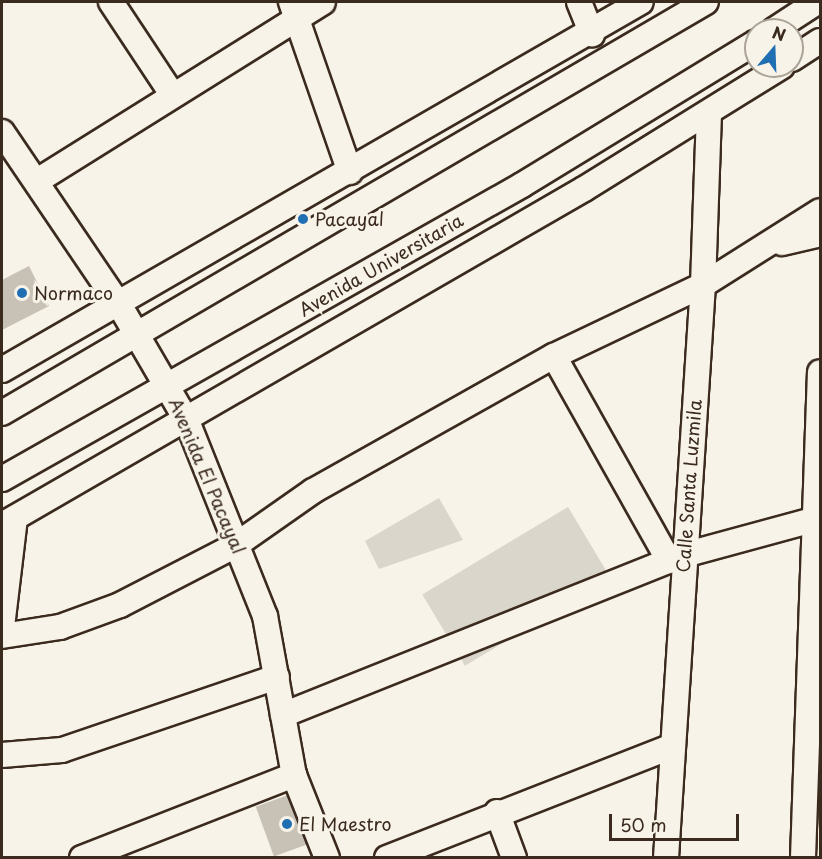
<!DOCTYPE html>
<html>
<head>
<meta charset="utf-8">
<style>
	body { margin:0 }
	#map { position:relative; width:822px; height:859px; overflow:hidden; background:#f7f3e8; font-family:"Playpen Sans",sans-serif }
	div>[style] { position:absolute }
	.green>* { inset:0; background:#dbd6cb; transform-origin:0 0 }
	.building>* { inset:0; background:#c8c1b6; transform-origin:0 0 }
	.roads { filter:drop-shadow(2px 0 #3b2a1e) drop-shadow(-2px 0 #3b2a1e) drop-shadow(0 2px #3b2a1e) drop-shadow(0 -2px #3b2a1e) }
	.minor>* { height:24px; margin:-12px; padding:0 12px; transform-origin:12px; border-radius:12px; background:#f7f3e8 }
	.dots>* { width:16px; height:16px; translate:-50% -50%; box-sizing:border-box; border:3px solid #f7f3e8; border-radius:50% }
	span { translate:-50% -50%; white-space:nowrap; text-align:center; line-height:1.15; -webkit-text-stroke:6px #f7f3e8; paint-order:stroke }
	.poi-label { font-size:18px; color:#3b2a1e }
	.left { translate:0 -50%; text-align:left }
	.street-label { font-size:18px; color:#3b2a1e }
	.frame { position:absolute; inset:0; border:3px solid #3b2a1e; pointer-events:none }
	.north { position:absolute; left:744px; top:18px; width:60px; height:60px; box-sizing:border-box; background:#f7f3e8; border:2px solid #aca397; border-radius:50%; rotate:19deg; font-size:16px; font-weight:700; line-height:24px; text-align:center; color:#3b2a1e }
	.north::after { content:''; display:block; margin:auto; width:21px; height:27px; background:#1f6fb2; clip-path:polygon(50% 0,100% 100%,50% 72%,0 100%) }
	.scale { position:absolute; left:609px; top:814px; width:130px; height:27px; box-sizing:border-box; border:3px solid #3b2a1e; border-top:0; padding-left:8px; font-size:18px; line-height:21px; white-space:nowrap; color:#3b2a1e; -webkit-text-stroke:4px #f7f3e8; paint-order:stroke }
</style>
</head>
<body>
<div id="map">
	<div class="green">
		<i style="clip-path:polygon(439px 498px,463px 540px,379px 569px,365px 541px)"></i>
		<i style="left:568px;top:507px;width:83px;height:170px;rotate:59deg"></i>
	</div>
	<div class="building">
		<i style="clip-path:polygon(29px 266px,49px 306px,2px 330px,2px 280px)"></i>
		<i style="left:299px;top:791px;width:53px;height:46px;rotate:70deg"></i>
	</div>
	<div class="roads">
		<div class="minor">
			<i style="left:111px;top:2px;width:110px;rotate:56.5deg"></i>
			<i style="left:291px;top:2px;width:180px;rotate:70.9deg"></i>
			<i style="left:579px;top:2px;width:35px;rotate:68deg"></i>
			<i style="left:774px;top:30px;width:51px;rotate:-33.1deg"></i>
			<i style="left:792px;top:59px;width:33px;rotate:-33deg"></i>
			<i style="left:2px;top:132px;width:210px;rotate:55.9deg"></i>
			<i style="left:120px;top:306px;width:133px;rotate:59.8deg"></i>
			<i style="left:187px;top:421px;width:210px;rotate:68.2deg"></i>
			<i style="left:265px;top:616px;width:162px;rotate:79.7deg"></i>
			<i style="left:294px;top:775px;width:89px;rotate:68.3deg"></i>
			<i style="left:37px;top:181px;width:337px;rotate:-32deg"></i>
			<i style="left:782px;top:243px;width:39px;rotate:-13deg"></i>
			<i style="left:554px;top:356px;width:235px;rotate:60.7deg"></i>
			<i style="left:2px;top:370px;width:737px;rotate:-29.94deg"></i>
			<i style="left:2px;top:413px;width:815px;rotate:-30.28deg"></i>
			<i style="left:2px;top:479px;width:597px;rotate:-29.48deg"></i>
			<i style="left:522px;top:185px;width:274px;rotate:-31.4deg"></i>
			<i style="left:2px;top:525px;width:672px;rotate:-30deg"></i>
			<i style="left:584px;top:189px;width:233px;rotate:-31.8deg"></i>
			<i style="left:2px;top:627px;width:110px;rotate:-83.2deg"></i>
			<i style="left:2px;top:636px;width:59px;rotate:-8.8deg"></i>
			<i style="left:60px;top:627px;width:64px;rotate:-20.1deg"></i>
			<i style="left:120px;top:605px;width:131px;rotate:-27.3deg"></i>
			<i style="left:236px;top:545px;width:94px;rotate:-35deg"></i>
			<i style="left:313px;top:491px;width:276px;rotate:-29.3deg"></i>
			<i style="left:554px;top:356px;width:165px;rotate:-25.5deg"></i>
			<i style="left:703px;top:285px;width:138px;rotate:-32.3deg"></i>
			<i style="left:283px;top:715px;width:432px;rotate:-21.8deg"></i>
			<i style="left:684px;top:555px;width:141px;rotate:-15.2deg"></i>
			<i style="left:2px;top:755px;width:60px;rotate:-4.8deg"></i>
			<i style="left:62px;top:750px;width:227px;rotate:-18.8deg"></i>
			<i style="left:497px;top:812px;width:49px;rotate:69.7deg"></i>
			<i style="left:82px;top:858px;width:228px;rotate:-21.4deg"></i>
			<i style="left:387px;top:858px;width:307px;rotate:-21.4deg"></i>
			<i style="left:666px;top:858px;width:574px;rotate:-86.31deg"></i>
			<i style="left:703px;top:285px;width:171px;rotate:-88deg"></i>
			<i style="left:803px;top:858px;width:486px;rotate:-88deg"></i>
		</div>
	</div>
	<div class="dots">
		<i style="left:303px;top:219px;background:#1f6fb2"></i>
		<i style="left:22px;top:293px;background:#1f6fb2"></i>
		<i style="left:287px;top:824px;background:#1f6fb2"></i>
	</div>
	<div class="poi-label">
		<span class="left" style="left:315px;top:219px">Pacayal</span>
		<span class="left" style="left:34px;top:293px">Normaco</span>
		<span class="left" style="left:299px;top:824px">El Maestro</span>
	</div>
	<div class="street-label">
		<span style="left:381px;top:265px;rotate:-30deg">Avenida Universitaria</span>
		<span style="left:207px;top:476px;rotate:67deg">Avenida El Pacayal</span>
		<span style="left:689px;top:486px;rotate:-86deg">Calle Santa Luzmila</span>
	</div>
	<div class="frame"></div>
	<div class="north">N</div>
	<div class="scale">50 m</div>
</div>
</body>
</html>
